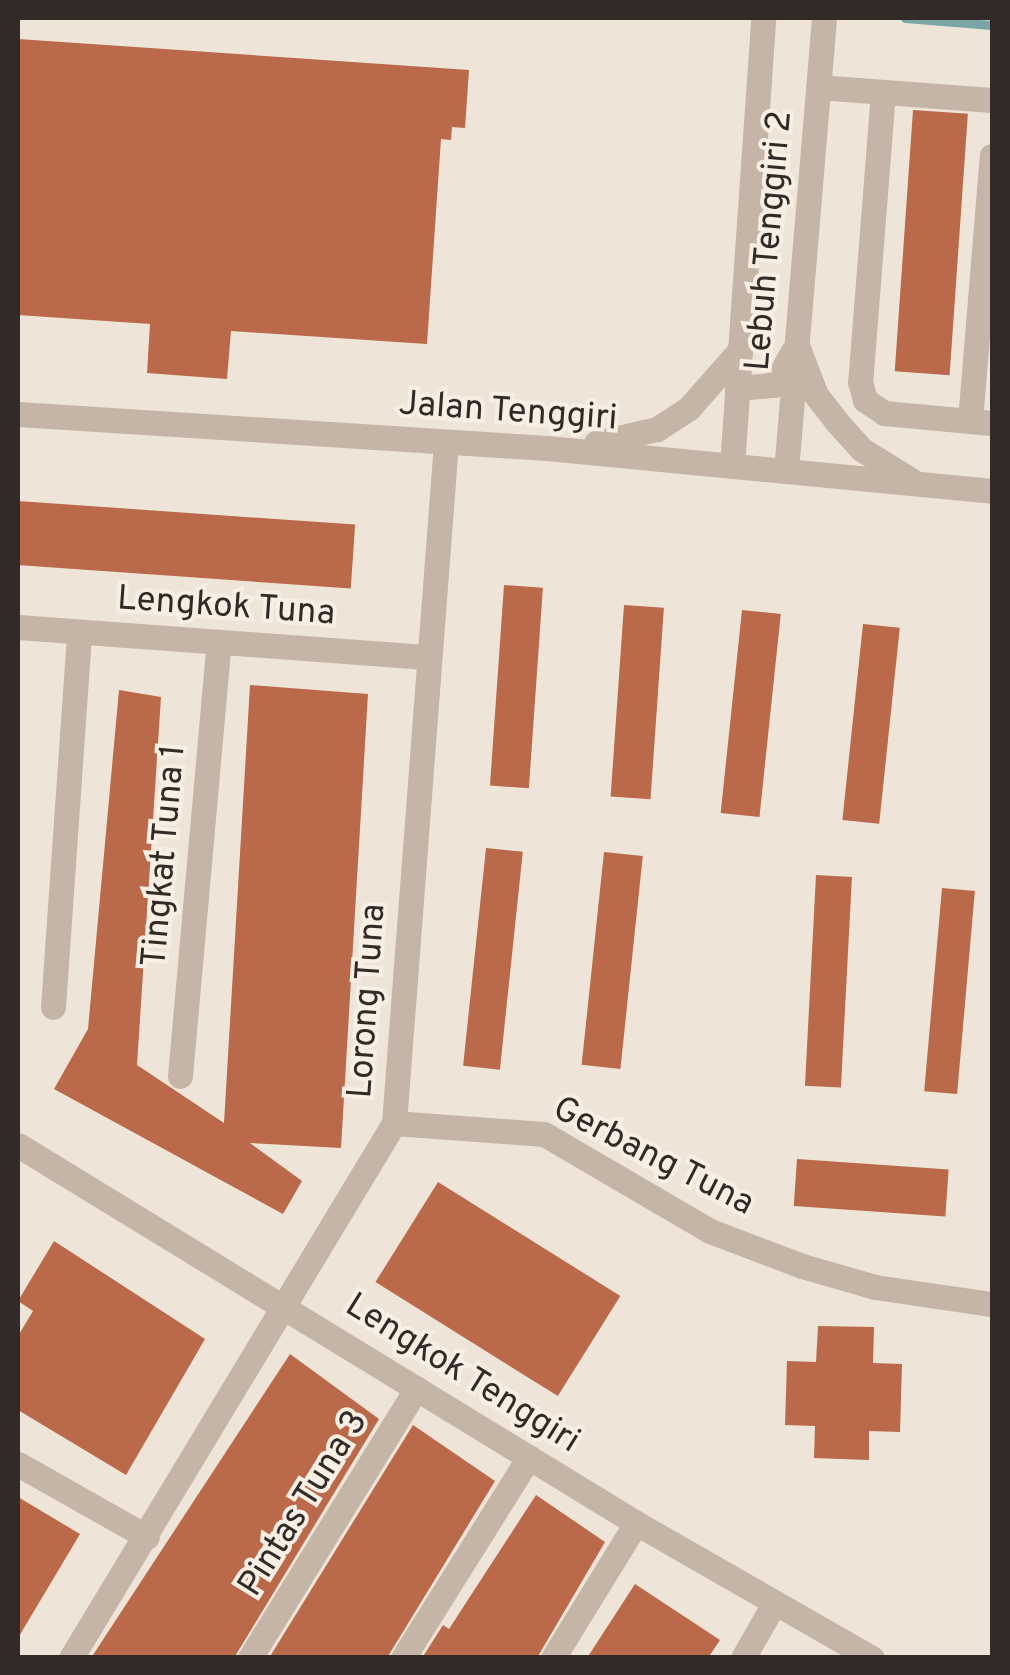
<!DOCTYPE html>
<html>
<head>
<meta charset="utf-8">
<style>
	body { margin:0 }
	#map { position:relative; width:1010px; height:1675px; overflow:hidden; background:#eee5d8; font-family:Overpass,sans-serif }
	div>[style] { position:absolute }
	.stream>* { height:9px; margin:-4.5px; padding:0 4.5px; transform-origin:4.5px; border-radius:4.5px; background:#7aa5a8 }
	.building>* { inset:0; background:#ba6a4a; transform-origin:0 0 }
	.minor>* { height:25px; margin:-12.5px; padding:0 12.5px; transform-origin:12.5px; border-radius:12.5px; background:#c5b5a6 }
	.tertiary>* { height:25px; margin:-12.5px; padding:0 12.5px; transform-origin:12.5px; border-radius:12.5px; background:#c5b5a6 }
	span { translate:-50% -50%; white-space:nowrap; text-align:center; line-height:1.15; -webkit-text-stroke:8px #f7efe4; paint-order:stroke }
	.street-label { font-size:35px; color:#322a26 }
	.frame { position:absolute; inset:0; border:20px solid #322a26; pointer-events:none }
</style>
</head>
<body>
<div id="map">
	<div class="stream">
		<i style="left:905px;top:18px;width:87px;rotate:4.6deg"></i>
	</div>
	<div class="building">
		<i style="clip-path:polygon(18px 39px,469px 70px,465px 128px,452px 127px,451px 140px,441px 139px,427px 344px,231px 331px,227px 379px,147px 373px,150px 324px,18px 315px)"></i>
		<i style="left:913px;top:110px;width:55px;height:262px;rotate:4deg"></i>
		<i style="left:18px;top:501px;width:338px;height:64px;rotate:4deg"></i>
		<i style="left:504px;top:585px;width:39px;height:201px;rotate:4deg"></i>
		<i style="left:624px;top:605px;width:40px;height:192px;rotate:4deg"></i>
		<i style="left:742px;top:610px;width:39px;height:204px;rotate:6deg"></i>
		<i style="left:863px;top:624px;width:37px;height:197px;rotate:6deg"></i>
		<i style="clip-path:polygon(250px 685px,368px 694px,341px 1148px,250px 1143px,302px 1181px,283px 1214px,54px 1089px,88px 1029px,119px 690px,161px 697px,137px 1065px,224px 1123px)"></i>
		<i style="left:486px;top:848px;width:37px;height:219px;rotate:6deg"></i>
		<i style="left:604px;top:852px;width:39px;height:214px;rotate:6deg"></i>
		<i style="left:816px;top:875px;width:36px;height:211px;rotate:3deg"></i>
		<i style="left:942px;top:888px;width:33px;height:204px;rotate:5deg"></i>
		<i style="left:797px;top:1159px;width:152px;height:47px;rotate:4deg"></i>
		<i style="left:438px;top:1182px;width:215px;height:118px;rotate:32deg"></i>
		<i style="clip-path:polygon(54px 1241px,205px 1339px,126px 1475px,18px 1410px,18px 1336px,33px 1311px,18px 1301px)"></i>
		<i style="clip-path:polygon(818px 1326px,874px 1327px,873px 1363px,902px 1364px,900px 1432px,869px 1431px,869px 1460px,814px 1458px,815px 1426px,785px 1425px,787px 1361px,816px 1362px)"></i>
		<i style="clip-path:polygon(290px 1354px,379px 1419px,234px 1658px,91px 1658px)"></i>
		<i style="clip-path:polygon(413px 1425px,495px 1481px,387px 1658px,269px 1658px)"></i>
		<i style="clip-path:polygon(536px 1495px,605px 1542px,537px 1658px,422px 1658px,443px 1625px,449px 1629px)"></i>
		<i style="clip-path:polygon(18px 1497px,80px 1534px,18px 1638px)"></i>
		<i style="clip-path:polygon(635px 1584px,720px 1640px,708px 1658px,587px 1658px)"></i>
	</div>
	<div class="minor">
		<i style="left:818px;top:87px;width:174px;rotate:4.3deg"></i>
		<i style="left:883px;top:92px;width:291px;rotate:94.5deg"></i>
		<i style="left:860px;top:382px;width:19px;rotate:74deg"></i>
		<i style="left:865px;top:400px;width:23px;rotate:34deg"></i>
		<i style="left:884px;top:413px;width:108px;rotate:5.3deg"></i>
		<i style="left:970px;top:421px;width:266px;rotate:-85.3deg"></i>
		<i style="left:18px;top:627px;width:412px;rotate:4.2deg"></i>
		<i style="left:53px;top:1007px;width:376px;rotate:-86deg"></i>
		<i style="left:180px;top:1076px;width:436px;rotate:-84.9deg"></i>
		<i style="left:394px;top:1123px;width:150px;rotate:4.2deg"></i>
		<i style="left:544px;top:1134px;width:192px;rotate:30.3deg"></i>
		<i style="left:710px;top:1231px;width:98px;rotate:20.8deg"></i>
		<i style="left:802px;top:1266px;width:76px;rotate:16deg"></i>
		<i style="left:875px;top:1287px;width:118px;rotate:8.3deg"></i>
		<i style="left:18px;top:1145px;width:724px;rotate:31.45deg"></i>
		<i style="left:636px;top:1523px;width:272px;rotate:29.8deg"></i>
		<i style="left:18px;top:1464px;width:148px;rotate:29.5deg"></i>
		<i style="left:71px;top:1658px;width:625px;rotate:-58.88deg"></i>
		<i style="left:394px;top:1123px;width:683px;rotate:-85.63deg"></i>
		<i style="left:250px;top:1658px;width:317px;rotate:-58.3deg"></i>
		<i style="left:403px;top:1658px;width:237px;rotate:-57.9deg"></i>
		<i style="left:553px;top:1658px;width:158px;rotate:-58.4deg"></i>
		<i style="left:743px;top:1658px;width:64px;rotate:-60.3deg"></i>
	</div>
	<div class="tertiary">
		<i style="left:798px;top:348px;width:50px;rotate:69deg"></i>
		<i style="left:816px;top:395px;width:33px;rotate:52deg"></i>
		<i style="left:836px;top:421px;width:38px;rotate:48deg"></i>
		<i style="left:861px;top:449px;width:59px;rotate:31.8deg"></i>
		<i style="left:737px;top:388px;width:37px;rotate:-5deg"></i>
		<i style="left:774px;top:385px;width:38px;rotate:-61deg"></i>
		<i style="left:18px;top:414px;width:530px;rotate:3.68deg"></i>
		<i style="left:547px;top:448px;width:447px;rotate:5.5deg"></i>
		<i style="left:596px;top:443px;width:63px;rotate:-12.9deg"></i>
		<i style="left:657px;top:429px;width:38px;rotate:-33deg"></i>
		<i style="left:689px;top:408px;width:77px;rotate:-48.7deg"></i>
		<i style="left:732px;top:466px;width:449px;rotate:-86deg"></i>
		<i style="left:786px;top:471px;width:455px;rotate:-85.2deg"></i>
	</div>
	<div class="street-label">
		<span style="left:770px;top:241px;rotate:-85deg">Lebuh Tenggiri 2</span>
		<span style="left:508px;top:412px;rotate:4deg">Jalan Tenggiri</span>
		<span style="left:226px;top:607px;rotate:4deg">Lengkok Tuna</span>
		<span style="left:165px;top:856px;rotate:-85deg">Tingkat Tuna 1</span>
		<span style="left:368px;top:1001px;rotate:-86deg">Lorong Tuna</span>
		<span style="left:653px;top:1157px;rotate:27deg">Gerbang Tuna</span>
		<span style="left:462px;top:1374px;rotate:32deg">Lengkok Tenggiri</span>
		<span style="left:304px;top:1504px;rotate:-58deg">Pintas Tuna 3</span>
	</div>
	<div class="frame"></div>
</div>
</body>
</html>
